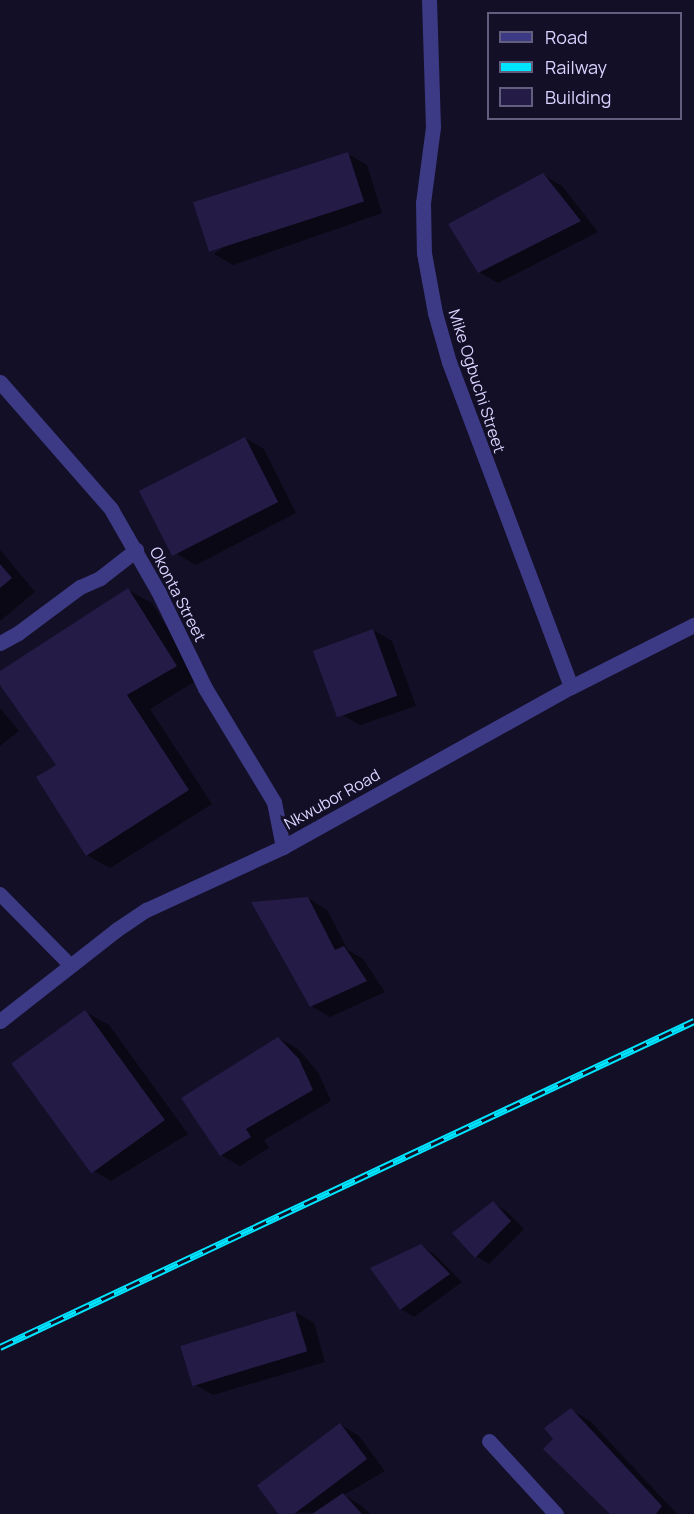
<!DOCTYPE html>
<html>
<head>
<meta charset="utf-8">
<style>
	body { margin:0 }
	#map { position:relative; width:694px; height:1514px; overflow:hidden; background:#130f26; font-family:Manrope,sans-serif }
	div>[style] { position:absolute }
	.shadow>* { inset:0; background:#0007 }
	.building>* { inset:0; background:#241b47; transform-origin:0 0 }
	.service>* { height:14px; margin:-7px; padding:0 7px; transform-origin:7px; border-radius:7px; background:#3d3a85 }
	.minor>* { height:15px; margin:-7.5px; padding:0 7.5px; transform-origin:7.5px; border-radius:7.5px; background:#3d3a85 }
	.tertiary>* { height:15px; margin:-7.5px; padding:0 7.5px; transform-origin:7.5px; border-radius:7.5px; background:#3d3a85 }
	.rail>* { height:7px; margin-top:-3.5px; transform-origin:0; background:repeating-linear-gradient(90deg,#130f26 0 14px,#00e5ff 0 28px); box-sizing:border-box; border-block:2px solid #00e5ff }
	span { translate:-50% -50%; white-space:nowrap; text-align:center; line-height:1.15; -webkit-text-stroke:5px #130f26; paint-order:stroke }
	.street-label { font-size:16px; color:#d9d4ff }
	.legend { position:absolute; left:487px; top:12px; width:195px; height:108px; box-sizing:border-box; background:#130f26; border:2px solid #625e7d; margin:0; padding:8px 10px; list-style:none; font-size:18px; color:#d9d4ff }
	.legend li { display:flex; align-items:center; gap:12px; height:30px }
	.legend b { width:30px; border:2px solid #625e7d }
</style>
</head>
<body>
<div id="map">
	<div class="shadow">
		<i style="clip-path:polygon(348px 154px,367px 165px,382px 213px,233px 265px,214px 254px)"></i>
		<i style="clip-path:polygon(543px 175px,562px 186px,598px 232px,498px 283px,479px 272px)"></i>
		<i style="clip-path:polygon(245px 438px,264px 449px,296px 513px,196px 565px,177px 554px)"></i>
		<i style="clip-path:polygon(0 550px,35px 592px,0 621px)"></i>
		<i style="clip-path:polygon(128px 590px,152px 603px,199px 679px,150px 709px,212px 804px,110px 868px,87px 855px,58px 766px,0 682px,0 672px)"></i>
		<i style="clip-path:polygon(373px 630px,392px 641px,416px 706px,360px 725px,341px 714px)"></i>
		<i style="clip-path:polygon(0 708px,19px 731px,0 746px)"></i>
		<i style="clip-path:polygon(308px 898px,327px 910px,348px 950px,363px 959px,385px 992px,330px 1017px,311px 1006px)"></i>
		<i style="clip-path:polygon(85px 1012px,109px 1025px,188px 1134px,111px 1181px,87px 1167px)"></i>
		<i style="clip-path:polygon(278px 1038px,298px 1049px,318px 1072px,331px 1101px,264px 1140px,269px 1148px,240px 1166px,221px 1155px)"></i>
		<i style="clip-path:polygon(493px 1203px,506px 1211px,524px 1229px,489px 1264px,476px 1256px)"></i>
		<i style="clip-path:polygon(421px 1246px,434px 1254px,462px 1282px,414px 1317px,401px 1309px)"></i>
		<i style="clip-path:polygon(295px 1312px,314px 1323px,325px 1362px,213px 1395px,194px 1384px)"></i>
		<i style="clip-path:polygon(571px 1410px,590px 1421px,677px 1514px,612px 1514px,555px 1439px)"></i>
		<i style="clip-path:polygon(340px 1424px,359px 1436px,385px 1471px,344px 1495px,362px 1506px,370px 1514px,277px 1512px)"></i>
	</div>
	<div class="building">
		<i style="left:348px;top:152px;width:52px;height:163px;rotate:72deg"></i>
		<i style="clip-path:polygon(543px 173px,581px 221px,478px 273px,448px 224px)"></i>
		<i style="left:245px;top:437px;width:73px;height:119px;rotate:63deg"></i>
		<i style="clip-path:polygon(0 564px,12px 578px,0 588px)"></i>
		<i style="clip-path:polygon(128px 588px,177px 666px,127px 695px,189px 790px,86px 856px,36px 777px,56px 765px,0 685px,0 671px)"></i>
		<i style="left:373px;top:629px;width:71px;height:64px;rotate:70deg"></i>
		<i style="clip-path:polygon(308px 897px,335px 950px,344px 946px,367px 981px,310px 1007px,251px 902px)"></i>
		<i style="left:85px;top:1010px;width:136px;height:91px;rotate:54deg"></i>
		<i style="clip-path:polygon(278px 1037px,299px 1059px,313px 1090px,246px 1129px,251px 1137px,220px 1156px,181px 1098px)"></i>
		<i style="clip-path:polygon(493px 1201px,511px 1221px,475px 1258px,452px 1233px)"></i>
		<i style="clip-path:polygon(421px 1244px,450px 1274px,400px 1310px,370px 1268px)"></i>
		<i style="left:295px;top:1311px;width:42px;height:120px;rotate:73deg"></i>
		<i style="clip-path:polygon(571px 1408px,662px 1506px,656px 1514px,610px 1514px,543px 1449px,553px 1439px,544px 1428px)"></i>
		<i style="left:340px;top:1423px;width:45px;height:104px;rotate:53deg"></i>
		<i style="clip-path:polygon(343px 1493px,362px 1514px,312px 1514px)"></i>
	</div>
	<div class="service">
		<i style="left:0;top:894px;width:100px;rotate:45.4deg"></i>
	</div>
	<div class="minor">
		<i style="left:429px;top:0;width:127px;rotate:88.2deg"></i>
		<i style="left:433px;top:127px;width:77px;rotate:97.5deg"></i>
		<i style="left:423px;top:203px;width:50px;rotate:88.9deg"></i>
		<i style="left:424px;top:253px;width:61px;rotate:79.6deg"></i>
		<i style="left:435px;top:313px;width:51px;rotate:74.1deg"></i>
		<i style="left:449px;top:362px;width:347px;rotate:69.4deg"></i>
		<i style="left:0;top:382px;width:169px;rotate:48.8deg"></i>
		<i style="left:111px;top:509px;width:95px;rotate:60.2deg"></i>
		<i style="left:158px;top:591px;width:108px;rotate:64.1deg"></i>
		<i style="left:205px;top:688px;width:133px;rotate:58.8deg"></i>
		<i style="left:274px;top:802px;width:46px;rotate:78.7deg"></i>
		<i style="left:0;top:643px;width:21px;rotate:-29deg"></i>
		<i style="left:18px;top:633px;width:77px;rotate:-36.6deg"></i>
		<i style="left:80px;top:587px;width:22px;rotate:-24deg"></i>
		<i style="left:100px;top:578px;width:46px;rotate:-37.9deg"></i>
		<i style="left:489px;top:1441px;width:99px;rotate:47.5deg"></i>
	</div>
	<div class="tertiary">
		<i style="left:0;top:1021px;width:147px;rotate:-38.1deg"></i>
		<i style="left:116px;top:930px;width:36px;rotate:-34deg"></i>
		<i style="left:146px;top:910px;width:151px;rotate:-24.7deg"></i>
		<i style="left:283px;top:847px;width:329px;rotate:-29.1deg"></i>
		<i style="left:571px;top:687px;width:138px;rotate:-26.8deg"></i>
	</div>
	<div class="rail">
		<i style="left:0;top:1347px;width:767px;rotate:-25.16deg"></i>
	</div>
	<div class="street-label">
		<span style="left:477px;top:381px;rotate:72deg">Mike Ogbuchi Street</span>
		<span style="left:178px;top:594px;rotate:63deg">Okonta Street</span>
		<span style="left:332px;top:799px;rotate:-29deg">Nkwubor Road</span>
	</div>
	<ul class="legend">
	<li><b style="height:8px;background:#3d3a85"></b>Road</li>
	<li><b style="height:8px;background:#00e5ff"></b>Railway</li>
	<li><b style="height:16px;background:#241b47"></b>Building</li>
	</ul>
</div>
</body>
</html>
